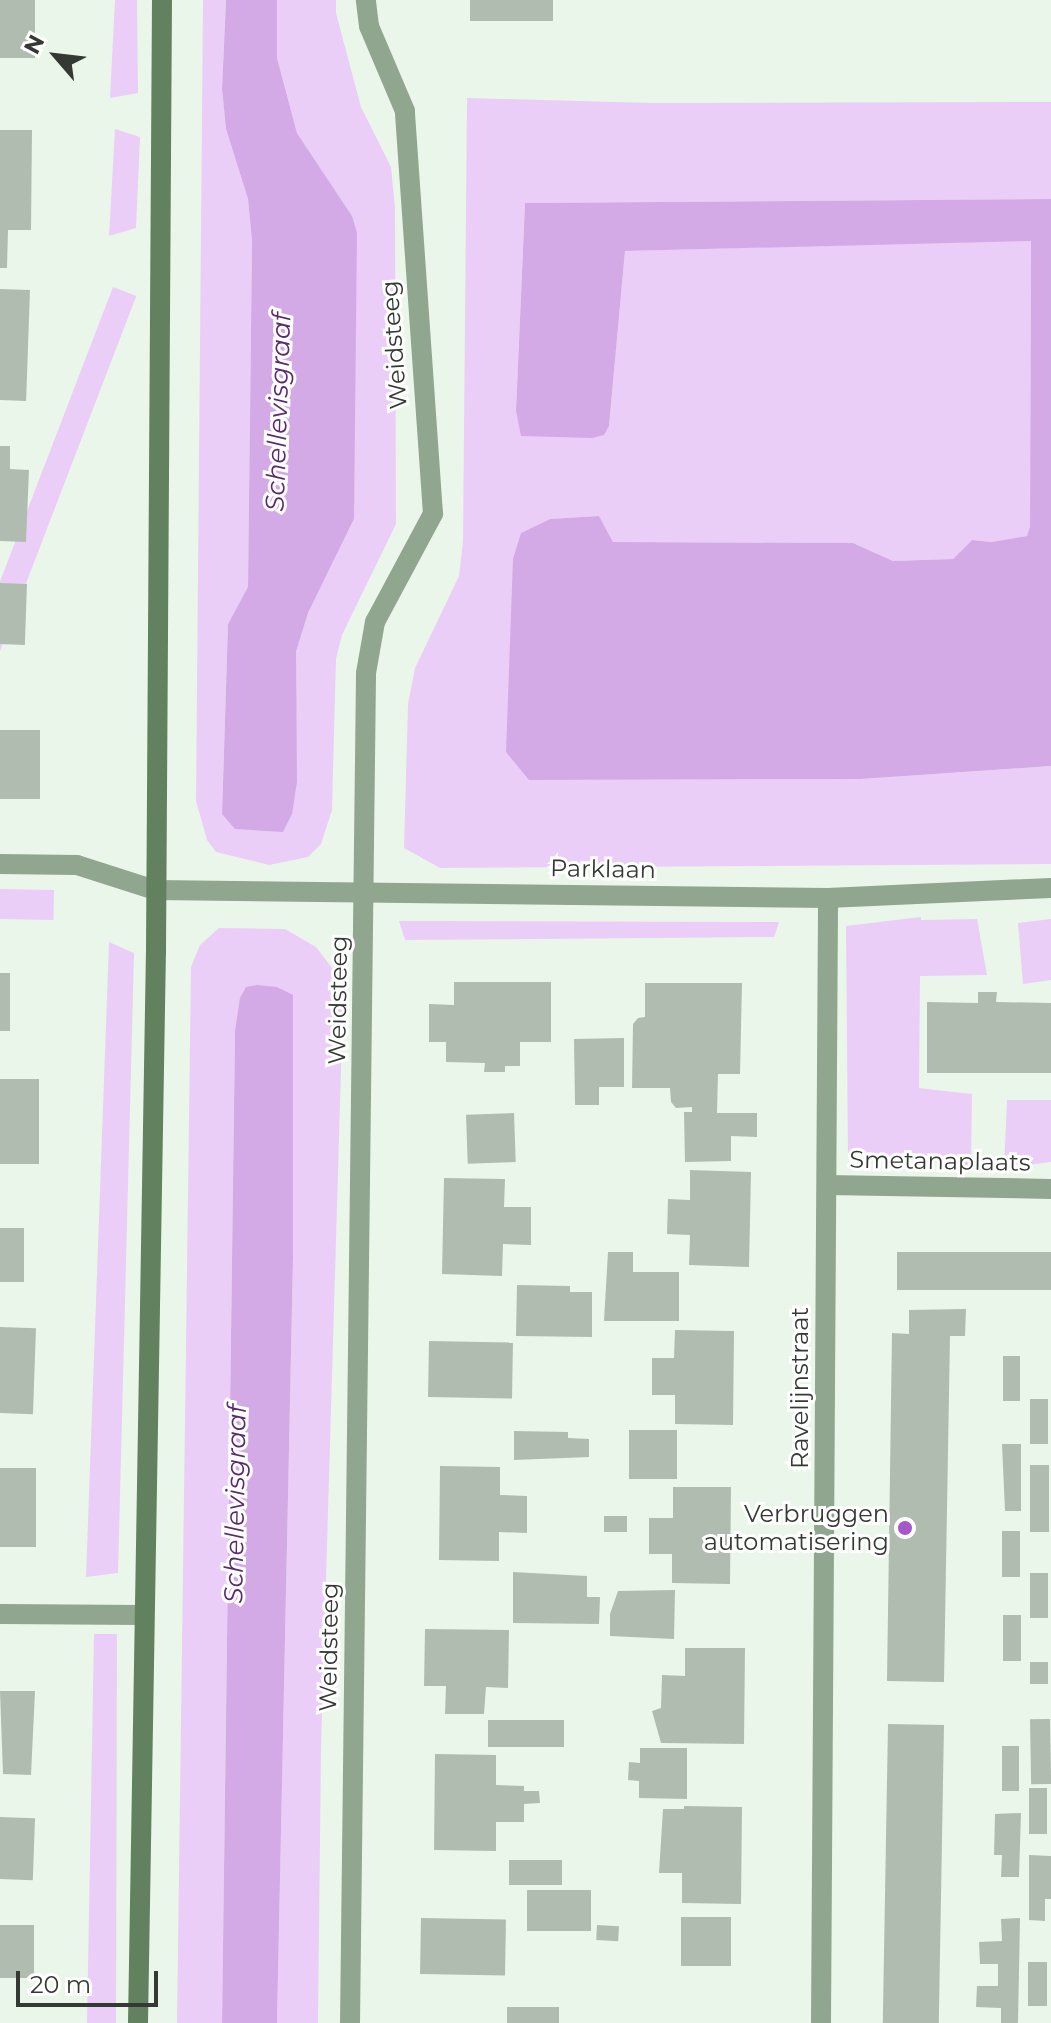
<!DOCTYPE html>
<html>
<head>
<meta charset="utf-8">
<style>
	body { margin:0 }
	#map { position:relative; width:1051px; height:2023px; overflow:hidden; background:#ebf6ea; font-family:Montserrat,sans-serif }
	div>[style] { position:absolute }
	.green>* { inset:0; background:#eacef7; transform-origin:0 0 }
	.water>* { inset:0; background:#d3aae5 }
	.building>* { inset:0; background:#b1bcb0; transform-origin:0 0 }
	.street>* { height:20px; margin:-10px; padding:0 10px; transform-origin:10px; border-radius:10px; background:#91a68e }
	.secondary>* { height:20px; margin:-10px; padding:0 10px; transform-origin:10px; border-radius:10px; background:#62815e }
	.dots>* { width:22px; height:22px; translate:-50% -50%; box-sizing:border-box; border:4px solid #fff; border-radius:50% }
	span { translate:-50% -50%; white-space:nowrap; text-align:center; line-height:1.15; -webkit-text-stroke:6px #fff; paint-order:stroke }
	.street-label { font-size:24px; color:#343934 }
	.poi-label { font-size:24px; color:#343934 }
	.right { translate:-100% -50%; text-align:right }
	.water-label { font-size:26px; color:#5a296e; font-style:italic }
	.north { position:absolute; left:16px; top:16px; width:80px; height:80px; -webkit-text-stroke:6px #fff; paint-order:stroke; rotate:298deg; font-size:22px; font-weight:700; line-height:32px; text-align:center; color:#343934 }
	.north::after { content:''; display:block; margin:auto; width:28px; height:36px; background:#343934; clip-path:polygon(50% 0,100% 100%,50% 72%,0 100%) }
	.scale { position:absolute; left:16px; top:1971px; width:142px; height:36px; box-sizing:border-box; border:4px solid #343934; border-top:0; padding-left:10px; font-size:24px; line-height:28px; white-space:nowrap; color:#343934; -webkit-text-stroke:6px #fff; paint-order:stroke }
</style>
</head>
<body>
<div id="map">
	<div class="green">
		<i style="clip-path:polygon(115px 0,137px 0,138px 93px,110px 98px)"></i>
		<i style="clip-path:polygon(203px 0,226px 0,222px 89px,226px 129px,248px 199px,252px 241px,248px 588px,228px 624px,222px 814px,294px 702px,296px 652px,308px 613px,354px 519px,352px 216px,297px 133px,277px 58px,277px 0,336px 0,336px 13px,361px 107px,391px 167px,395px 208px,396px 524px,342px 635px,336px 659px,332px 810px,321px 844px,308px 857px,269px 865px,216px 852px,207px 840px,196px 801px)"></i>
		<i style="clip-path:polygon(467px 98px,652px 103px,1051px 102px,1051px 199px,525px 203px,516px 411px,522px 436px,609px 426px,625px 251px,1031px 240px,1030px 526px,1027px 536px,991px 542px,972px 540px,953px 559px,893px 561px,853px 543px,613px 542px,599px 516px,550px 519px,521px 533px,529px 780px,861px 779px,1051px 766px,1051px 864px,440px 868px,404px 848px,408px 704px,415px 668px,459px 576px,463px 541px)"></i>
		<i style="clip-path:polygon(115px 129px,140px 137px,136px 228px,109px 236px)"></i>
		<i style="left:113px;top:287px;width:25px;height:527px;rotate:21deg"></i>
		<i style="left:0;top:889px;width:54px;height:30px;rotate:1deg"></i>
		<i style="clip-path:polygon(921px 917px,921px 920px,977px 919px,987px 975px,920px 976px,919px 1088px,972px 1094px,971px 1168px,920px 1159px,848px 1158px,846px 926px)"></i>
		<i style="clip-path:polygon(1051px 919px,1051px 980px,1023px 984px,1018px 923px)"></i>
		<i style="clip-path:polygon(399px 921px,779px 922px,774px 937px,405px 940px)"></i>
		<i style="clip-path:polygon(219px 928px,285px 929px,316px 947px,335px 972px,343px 1003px,321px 1749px,318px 2023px,277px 2023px,293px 1258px,293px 996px,277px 987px,235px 1031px,222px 2023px,177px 2023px,191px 967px,200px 945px)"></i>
		<i style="clip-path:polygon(109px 942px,134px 953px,118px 1573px,86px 1577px)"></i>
		<i style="clip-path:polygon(1007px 1100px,1051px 1100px,1051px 1162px,1004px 1168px)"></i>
		<i style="clip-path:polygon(94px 1634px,117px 1634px,116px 2023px,87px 2023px)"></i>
	</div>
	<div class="water">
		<i style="clip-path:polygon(226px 0,277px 0,277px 58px,297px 133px,352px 216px,357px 233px,354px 519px,308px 613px,296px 652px,297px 782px,292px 814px,283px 832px,235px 829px,222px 814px,228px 624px,248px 587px,252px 241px,248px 199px,226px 129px,222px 89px)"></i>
		<i style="clip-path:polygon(1051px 199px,1051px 766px,861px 779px,529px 780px,506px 752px,513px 559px,521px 533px,550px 519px,599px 516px,613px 542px,853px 543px,893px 561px,953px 559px,972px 540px,991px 542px,1027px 536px,1030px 526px,1031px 241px,625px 251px,609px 426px,604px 435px,592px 438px,521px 436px,516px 411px,525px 203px)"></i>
		<i style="clip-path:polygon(257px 985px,277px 987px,293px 995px,293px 1258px,277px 2023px,222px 2023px,235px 1031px,240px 998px,246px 987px)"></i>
	</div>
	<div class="building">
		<i style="left:0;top:0;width:35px;height:58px"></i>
		<i style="left:470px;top:0;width:83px;height:21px"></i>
		<i style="clip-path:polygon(0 130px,32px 130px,31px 230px,8px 230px,7px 268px,0 268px)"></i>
		<i style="left:0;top:289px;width:30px;height:111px;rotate:2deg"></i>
		<i style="clip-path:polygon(0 446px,10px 446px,10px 469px,29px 470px,26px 542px,0 541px)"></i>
		<i style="left:0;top:583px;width:27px;height:61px;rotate:2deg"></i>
		<i style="left:0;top:730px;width:40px;height:69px"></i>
		<i style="left:0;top:973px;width:10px;height:58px"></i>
		<i style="clip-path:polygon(454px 982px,551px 982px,551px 1042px,520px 1042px,520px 1066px,505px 1066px,505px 1072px,484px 1072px,485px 1063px,446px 1062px,446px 1042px,429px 1042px,429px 1004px,454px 1005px)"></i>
		<i style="clip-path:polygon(645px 983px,742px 983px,740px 1074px,718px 1074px,717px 1113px,757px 1113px,757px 1137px,731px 1136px,731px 1161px,685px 1162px,684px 1112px,692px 1112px,692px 1107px,676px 1108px,671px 1102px,670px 1088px,632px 1088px,633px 1024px,638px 1018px,645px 1017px)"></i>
		<i style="clip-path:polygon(978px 992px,997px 992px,996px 1002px,1051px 1003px,1051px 1073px,927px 1073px,927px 1002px,978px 1003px)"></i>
		<i style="clip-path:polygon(624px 1038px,624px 1087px,599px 1087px,599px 1105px,575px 1105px,574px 1039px)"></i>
		<i style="left:0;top:1079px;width:39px;height:85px"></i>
		<i style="left:514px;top:1113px;width:49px;height:48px;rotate:88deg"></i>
		<i style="clip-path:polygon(690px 1170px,751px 1172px,749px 1267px,689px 1265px,690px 1235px,667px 1234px,668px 1199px,690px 1200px)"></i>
		<i style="clip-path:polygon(444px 1178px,505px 1179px,504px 1207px,531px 1207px,531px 1245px,503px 1244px,502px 1276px,442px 1274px)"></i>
		<i style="left:0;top:1228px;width:24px;height:54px"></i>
		<i style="clip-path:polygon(608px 1252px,633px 1252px,633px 1272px,679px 1272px,679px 1321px,604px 1321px)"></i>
		<i style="left:897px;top:1252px;width:154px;height:38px"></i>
		<i style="clip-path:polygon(517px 1285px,570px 1286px,570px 1292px,592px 1292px,592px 1337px,516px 1336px)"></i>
		<i style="clip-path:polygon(966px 1309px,965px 1336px,950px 1336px,944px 1682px,887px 1681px,892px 1333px,909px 1334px,909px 1310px)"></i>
		<i style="left:0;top:1327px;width:36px;height:86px;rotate:2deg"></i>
		<i style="clip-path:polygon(675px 1330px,734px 1331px,733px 1425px,675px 1424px,675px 1395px,652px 1395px,652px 1358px,674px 1358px)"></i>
		<i style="left:429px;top:1341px;width:84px;height:56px;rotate:1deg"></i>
		<i style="left:1003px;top:1356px;width:17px;height:45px"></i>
		<i style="left:1030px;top:1399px;width:18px;height:45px"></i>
		<i style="left:629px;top:1430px;width:48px;height:49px"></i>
		<i style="clip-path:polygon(514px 1431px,568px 1432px,568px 1438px,589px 1439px,589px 1457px,514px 1460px)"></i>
		<i style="clip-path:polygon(1002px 1444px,1021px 1444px,1021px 1511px,1005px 1511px)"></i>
		<i style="left:1030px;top:1465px;width:19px;height:67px"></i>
		<i style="clip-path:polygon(440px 1466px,500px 1467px,500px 1495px,527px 1496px,527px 1533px,499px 1532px,499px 1561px,439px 1560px)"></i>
		<i style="left:0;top:1468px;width:36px;height:79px"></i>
		<i style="clip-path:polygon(673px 1487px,731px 1487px,730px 1584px,672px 1583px,672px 1554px,649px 1554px,649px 1518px,673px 1518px)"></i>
		<i style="left:604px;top:1516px;width:23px;height:16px"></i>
		<i style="left:1002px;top:1531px;width:18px;height:46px"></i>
		<i style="clip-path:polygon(513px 1572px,587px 1576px,587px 1597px,600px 1597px,599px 1624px,513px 1623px)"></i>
		<i style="left:1030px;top:1573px;width:18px;height:45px"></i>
		<i style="clip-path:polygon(675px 1590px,674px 1639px,610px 1636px,610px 1614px,618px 1591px)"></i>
		<i style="left:1003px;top:1615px;width:18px;height:46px"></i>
		<i style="clip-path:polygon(425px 1629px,509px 1630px,508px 1688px,486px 1687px,484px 1714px,445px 1714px,446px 1686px,424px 1686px)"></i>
		<i style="clip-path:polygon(685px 1648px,745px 1648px,744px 1744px,661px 1743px,652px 1711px,661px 1708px,662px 1675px,685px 1676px)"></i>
		<i style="left:1030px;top:1662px;width:18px;height:22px"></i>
		<i style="clip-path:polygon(0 1691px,35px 1691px,31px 1775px,3px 1774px)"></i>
		<i style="left:1050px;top:1719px;width:65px;height:20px;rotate:89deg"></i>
		<i style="left:488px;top:1720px;width:76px;height:27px"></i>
		<i style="left:888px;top:1724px;width:56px;height:299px;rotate:1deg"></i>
		<i style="left:1002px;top:1746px;width:17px;height:45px"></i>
		<i style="clip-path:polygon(640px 1748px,687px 1748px,687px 1799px,639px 1798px,639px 1781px,628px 1780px,629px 1762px,640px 1763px)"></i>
		<i style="clip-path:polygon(435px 1754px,496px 1755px,496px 1785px,524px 1786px,524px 1791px,539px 1791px,540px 1803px,524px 1804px,524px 1822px,496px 1822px,496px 1851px,434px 1850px)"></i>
		<i style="left:1029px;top:1788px;width:18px;height:46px"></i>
		<i style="clip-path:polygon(684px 1806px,742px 1807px,741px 1904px,682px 1903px,682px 1873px,659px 1873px,663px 1809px,684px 1809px)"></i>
		<i style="clip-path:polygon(1021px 1813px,1019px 1877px,1001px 1877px,1002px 1855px,994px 1855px,995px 1814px)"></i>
		<i style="left:0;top:1817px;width:35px;height:62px;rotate:2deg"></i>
		<i style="clip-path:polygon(1029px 1855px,1051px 1856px,1051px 1899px,1045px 1899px,1045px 1921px,1029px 1920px)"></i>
		<i style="left:509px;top:1860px;width:53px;height:25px"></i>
		<i style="left:527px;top:1890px;width:64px;height:41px"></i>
		<i style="left:681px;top:1917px;width:50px;height:49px"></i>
		<i style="left:421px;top:1918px;width:85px;height:56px;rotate:1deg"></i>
		<i style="clip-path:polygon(1020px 1918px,1018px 2023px,1001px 2023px,1001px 2008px,976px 2007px,977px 1986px,998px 1986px,998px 1964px,980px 1964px,979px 1942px,1002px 1941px,1001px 1919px)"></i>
		<i style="left:0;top:1925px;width:34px;height:53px"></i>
		<i style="left:597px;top:1925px;width:22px;height:15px;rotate:3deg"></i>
		<i style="left:1028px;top:1962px;width:19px;height:44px"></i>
		<i style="left:507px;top:2007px;width:52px;height:16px"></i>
	</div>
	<div class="street">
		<i style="left:0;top:864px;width:77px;rotate:0.7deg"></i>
		<i style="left:77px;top:865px;width:82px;rotate:17.8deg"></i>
		<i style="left:155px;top:890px;width:673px;rotate:0.68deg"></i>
		<i style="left:828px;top:898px;width:223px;rotate:-2.6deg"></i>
		<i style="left:827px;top:1185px;width:224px;rotate:1deg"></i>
		<i style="left:0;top:1614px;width:142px;rotate:0.4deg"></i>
		<i style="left:350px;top:2023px;width:1350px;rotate:-89.32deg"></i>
		<i style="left:366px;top:673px;width:52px;rotate:-80deg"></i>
		<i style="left:375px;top:622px;width:123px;rotate:-61.8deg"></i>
		<i style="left:433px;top:514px;width:404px;rotate:-94deg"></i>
		<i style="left:405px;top:111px;width:92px;rotate:-113deg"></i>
		<i style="left:369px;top:26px;width:26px;rotate:-97deg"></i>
		<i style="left:821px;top:2023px;width:1125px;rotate:-89.64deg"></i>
	</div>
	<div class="secondary">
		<i style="left:138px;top:2023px;width:1071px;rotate:-89.04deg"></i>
		<i style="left:156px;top:952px;width:952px;rotate:-89.64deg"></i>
	</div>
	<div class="dots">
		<i style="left:905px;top:1528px;background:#a757c8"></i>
	</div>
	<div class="street-label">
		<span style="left:394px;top:345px;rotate:-94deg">Weidsteeg</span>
		<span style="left:603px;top:869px;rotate:1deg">Parklaan</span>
		<span style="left:338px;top:1000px;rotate:-89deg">Weidsteeg</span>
		<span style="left:940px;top:1161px;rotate:1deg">Smetanaplaats</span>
		<span style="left:800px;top:1388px;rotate:-90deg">Ravelijnstraat</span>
		<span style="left:329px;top:1647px;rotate:-89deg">Weidsteeg</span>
	</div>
	<div class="poi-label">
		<span class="right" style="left:889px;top:1528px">Verbruggen<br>automatisering</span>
	</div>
	<div class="water-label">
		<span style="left:279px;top:412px;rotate:-88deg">Schellevisgraaf</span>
		<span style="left:236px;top:1504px;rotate:-89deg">Schellevisgraaf</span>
	</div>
	<div class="north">N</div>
	<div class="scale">20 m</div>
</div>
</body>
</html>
